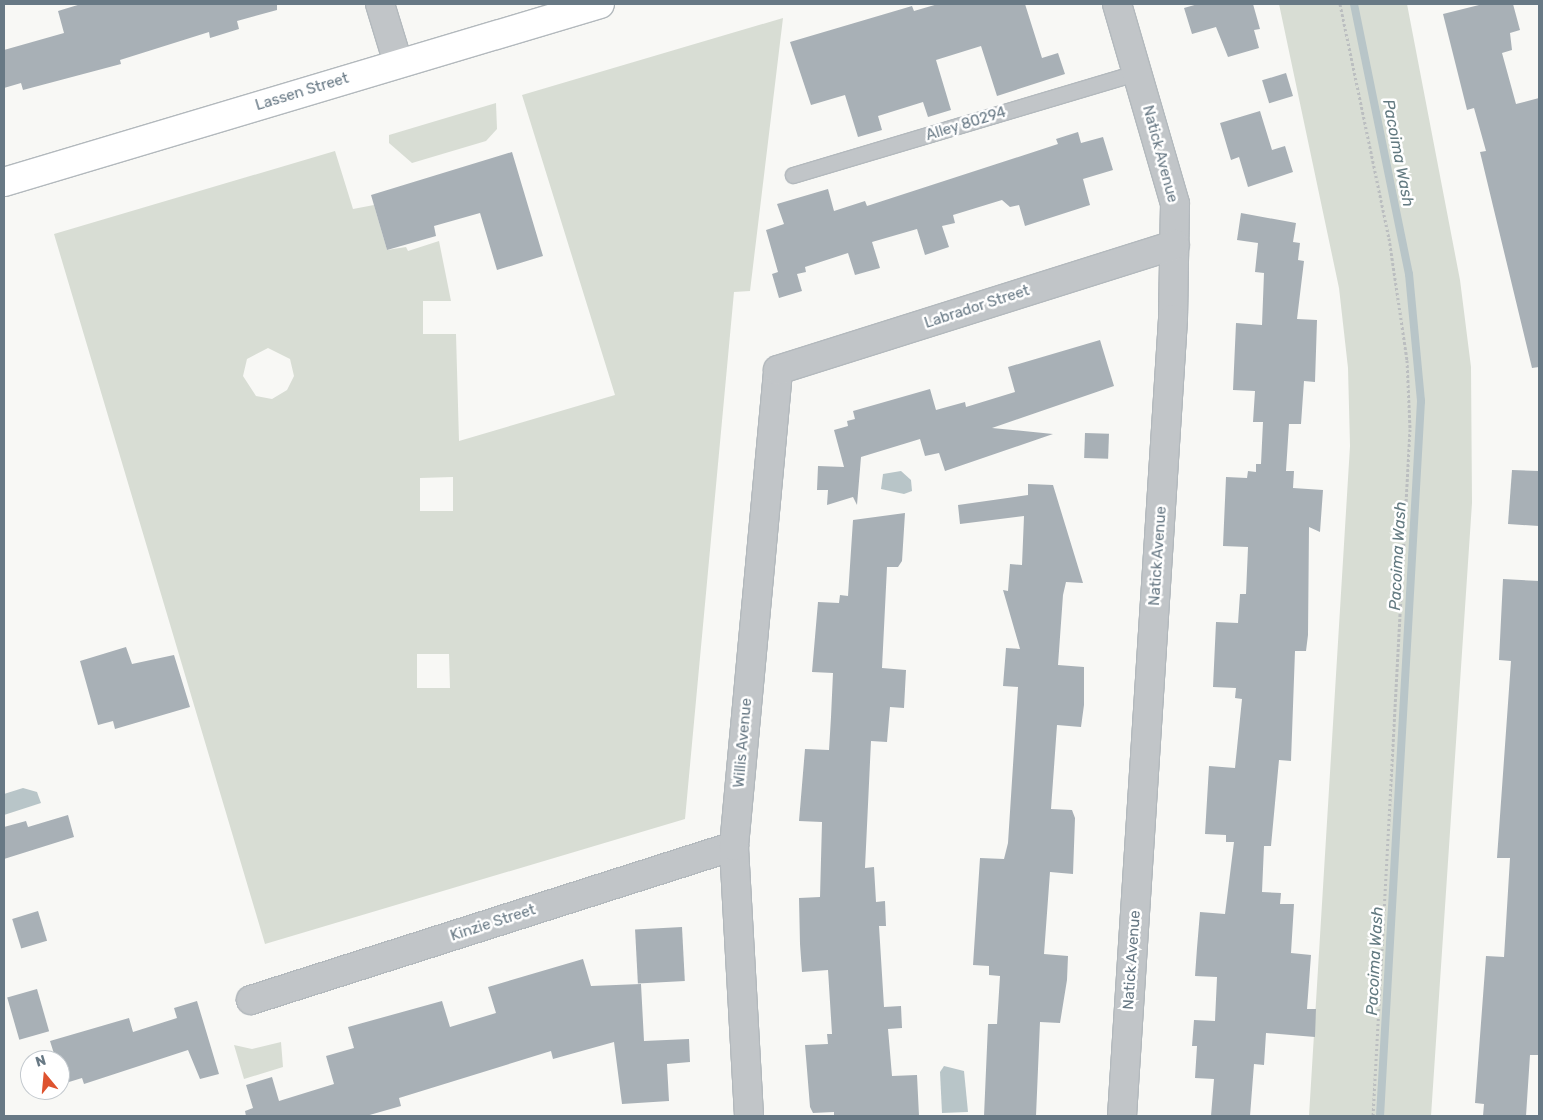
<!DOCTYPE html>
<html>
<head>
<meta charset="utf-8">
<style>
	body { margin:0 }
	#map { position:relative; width:1543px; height:1120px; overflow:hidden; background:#f8f8f5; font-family:Rubik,sans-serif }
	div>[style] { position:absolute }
	.green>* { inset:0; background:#d8ddd4 }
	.water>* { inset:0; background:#b8c5c8 }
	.stream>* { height:8px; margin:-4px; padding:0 4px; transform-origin:4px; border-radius:4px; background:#b8c5c8 }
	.building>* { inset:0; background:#a8b0b6; transform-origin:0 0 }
	.path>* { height:3px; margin-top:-1.5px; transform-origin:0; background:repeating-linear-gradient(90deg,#bbbec0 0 2.5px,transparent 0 5px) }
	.roads { filter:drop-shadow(1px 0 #b3b9bd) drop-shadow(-1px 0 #b3b9bd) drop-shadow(0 1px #b3b9bd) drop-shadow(0 -1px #b3b9bd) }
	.service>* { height:15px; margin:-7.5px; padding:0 7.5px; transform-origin:7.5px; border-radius:7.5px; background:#c1c5c8 }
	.minor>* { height:28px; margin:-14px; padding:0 14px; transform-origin:14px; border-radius:14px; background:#c1c5c8 }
	.secondary>* { height:28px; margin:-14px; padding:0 14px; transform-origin:14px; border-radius:14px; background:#fff }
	span { translate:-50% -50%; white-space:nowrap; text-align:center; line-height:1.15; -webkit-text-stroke:5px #fff; paint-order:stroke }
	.street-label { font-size:15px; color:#687985 }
	.water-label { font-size:16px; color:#637a81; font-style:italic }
	.frame { position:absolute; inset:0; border:5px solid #687985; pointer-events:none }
	.north { position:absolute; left:20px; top:1050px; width:50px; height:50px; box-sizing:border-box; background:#fff; border:1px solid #c3c9ce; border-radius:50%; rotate:343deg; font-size:14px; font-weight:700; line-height:20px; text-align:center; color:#687985 }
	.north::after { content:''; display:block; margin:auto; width:18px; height:22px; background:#de532f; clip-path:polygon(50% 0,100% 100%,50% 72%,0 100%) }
</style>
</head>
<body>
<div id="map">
	<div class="green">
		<i style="clip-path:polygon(1279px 4px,1407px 4px,1460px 280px,1471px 367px,1472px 503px,1431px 1116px,1309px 1116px,1350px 446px,1348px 368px,1339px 288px)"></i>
		<i style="clip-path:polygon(evenodd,783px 18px,750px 291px,734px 292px,685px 819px,265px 944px,54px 234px,335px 151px,353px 209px,374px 205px,387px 250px,406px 247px,408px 251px,439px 241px,451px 301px,423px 301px,423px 334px,456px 334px,459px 441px,615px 395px,522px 95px,783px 18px,268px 348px,290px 359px,294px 376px,287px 390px,272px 399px,256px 396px,243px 376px,247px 359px,268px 348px,783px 18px,453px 477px,453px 511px,420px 511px,420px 478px,453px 477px,783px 18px,417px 654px,449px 654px,450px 688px,417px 688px,417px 654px)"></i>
		<i style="clip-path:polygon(496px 103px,497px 129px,486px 141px,412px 163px,389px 143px,389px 135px)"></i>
		<i style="clip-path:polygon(281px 1042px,283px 1067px,244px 1079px,234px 1045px,252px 1049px)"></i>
	</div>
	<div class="water">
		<i style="clip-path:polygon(901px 471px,911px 480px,912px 491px,904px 494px,881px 489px,883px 474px)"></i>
		<i style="clip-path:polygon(23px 788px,37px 792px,41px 803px,4px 815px,4px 794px)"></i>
		<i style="clip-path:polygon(944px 1066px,964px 1071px,968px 1112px,942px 1113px,940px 1072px)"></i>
	</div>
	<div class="stream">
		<i style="left:1354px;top:4px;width:276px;rotate:78.5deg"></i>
		<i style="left:1409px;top:274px;width:128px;rotate:84.6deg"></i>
		<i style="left:1421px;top:401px;width:716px;rotate:93.28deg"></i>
	</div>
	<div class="building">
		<i style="clip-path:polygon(81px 4px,277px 4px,277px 10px,237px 21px,239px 29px,210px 38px,209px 32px,120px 60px,121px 64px,23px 90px,21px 83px,4px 88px,4px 50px,64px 33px,58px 11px)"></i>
		<i style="clip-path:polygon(938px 4px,1025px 4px,1042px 58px,1058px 53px,1065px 74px,997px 96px,981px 46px,936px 60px,951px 110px,928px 117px,923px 102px,878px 116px,882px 130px,858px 137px,845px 95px,811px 105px,790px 42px,912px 6px,914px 11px)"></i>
		<i style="clip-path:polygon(1198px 4px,1253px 4px,1260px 29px,1254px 30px,1259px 48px,1228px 57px,1216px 27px,1192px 34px,1184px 8px)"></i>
		<i style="clip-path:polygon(1483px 4px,1513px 4px,1520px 30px,1510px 33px,1512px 50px,1502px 53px,1516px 104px,1539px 98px,1539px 367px,1532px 368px,1480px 152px,1486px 151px,1474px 108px,1467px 110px,1443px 14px)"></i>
		<i style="left:1286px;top:73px;width:24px;height:25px;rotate:73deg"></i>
		<i style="clip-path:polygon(1260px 111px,1272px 150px,1285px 146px,1293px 172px,1248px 187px,1239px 157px,1231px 160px,1220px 123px)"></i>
		<i style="clip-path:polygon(1078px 132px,1081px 143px,1103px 137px,1113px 170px,1083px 179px,1090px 205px,1025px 226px,1019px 205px,1010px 207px,1002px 200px,953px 215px,955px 223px,942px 226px,949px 247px,925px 255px,917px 229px,872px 242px,880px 268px,855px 275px,848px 253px,805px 267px,806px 272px,797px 274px,802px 291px,779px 298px,772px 274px,778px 272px,766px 230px,784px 224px,777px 204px,828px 189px,834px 211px,865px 201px,867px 206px,1058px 144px,1056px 139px)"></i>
		<i style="clip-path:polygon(512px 152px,543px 256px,497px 270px,480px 213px,434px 226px,436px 236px,387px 250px,371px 195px)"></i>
		<i style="clip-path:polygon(1241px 213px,1296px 223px,1293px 242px,1300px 243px,1298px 260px,1304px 261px,1297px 319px,1317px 320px,1315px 382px,1304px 381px,1301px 424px,1289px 424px,1286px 471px,1294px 471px,1293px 488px,1323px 490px,1320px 532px,1309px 527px,1308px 635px,1306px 651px,1295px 651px,1291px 761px,1279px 760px,1271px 846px,1264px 846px,1262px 892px,1281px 893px,1280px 904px,1294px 904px,1291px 953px,1311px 955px,1307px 1009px,1316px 1009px,1315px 1037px,1266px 1033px,1264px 1065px,1254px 1064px,1250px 1116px,1211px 1116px,1214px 1079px,1195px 1078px,1197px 1046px,1192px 1046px,1194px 1020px,1215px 1021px,1217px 977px,1195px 976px,1197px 948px,1200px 912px,1225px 914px,1234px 842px,1226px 842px,1226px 835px,1205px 834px,1209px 766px,1235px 768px,1242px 699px,1235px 698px,1236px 688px,1213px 687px,1216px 622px,1238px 623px,1240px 594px,1246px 594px,1248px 547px,1223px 546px,1226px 477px,1247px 478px,1248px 471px,1256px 472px,1256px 464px,1261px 464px,1263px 422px,1253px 422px,1255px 391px,1233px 390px,1236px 323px,1262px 325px,1264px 273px,1255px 272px,1258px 243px,1237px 240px)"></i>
		<i style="clip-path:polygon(1100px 340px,1114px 386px,992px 428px,1053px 434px,945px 471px,939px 453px,925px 456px,920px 439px,861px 457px,857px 505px,853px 497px,827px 505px,828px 490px,817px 490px,818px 466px,844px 467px,834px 430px,848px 426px,847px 421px,855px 419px,853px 411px,930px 389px,936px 410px,965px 402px,966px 407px,1015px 392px,1008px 367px)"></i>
		<i style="left:1085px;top:433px;width:24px;height:25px;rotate:2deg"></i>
		<i style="clip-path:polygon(1512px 470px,1539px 471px,1539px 526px,1508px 524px)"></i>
		<i style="clip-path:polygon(1028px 484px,1053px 485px,1083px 583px,1066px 582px,1063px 595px,1058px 665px,1084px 667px,1084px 705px,1081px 727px,1057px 725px,1051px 809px,1072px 810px,1075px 818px,1073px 874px,1050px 872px,1044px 954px,1068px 956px,1067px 980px,1060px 1023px,1040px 1022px,1036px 1116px,984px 1116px,988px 1024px,997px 1024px,1000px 976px,989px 975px,989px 966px,973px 965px,980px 858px,1004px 859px,1008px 843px,1018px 687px,1003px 686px,1006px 648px,1020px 649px,1003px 590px,1008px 591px,1010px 564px,1022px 565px,1024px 516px,960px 524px,958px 505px,1028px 495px)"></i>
		<i style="clip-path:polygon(905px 513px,902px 561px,898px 567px,887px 567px,882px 668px,906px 670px,904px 708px,890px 707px,887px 742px,871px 741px,865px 868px,874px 867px,876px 902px,885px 901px,886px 926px,879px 926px,884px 1007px,901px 1006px,902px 1028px,888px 1029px,892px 1076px,917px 1075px,919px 1116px,834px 1116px,834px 1112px,813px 1113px,810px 1107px,805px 1045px,828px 1044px,827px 1034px,832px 1034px,828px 970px,802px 972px,800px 944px,799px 898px,820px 897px,822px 822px,799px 821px,805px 749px,829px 750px,831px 717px,833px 673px,812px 672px,818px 602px,839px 603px,840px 595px,848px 596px,853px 520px)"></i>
		<i style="clip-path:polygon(1503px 579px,1539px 581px,1539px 1055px,1530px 1055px,1526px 1116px,1483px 1116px,1484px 1104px,1475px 1103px,1486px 956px,1504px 957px,1510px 858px,1497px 858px,1511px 661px,1499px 660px)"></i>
		<i style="clip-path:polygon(126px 647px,132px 664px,174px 655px,190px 707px,115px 729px,113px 721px,98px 725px,80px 661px)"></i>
		<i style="clip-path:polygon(68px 815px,74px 837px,4px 859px,4px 827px,26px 821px,28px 827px)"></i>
		<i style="left:38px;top:911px;width:31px;height:27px;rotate:73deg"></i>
		<i style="left:682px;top:927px;width:54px;height:47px;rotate:87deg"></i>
		<i style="clip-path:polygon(583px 959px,591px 986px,641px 984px,644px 1041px,689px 1039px,690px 1062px,667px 1064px,669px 1101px,622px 1104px,614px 1042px,553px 1059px,551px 1051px,399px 1098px,401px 1106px,366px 1116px,246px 1116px,245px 1111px,253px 1108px,246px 1085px,272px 1077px,279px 1101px,334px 1084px,326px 1056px,354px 1048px,348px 1027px,442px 1001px,450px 1027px,496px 1013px,488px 987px)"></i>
		<i style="left:37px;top:989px;width:44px;height:31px;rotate:74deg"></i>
		<i style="clip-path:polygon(197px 1001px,219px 1074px,200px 1079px,188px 1050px,84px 1084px,82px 1078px,69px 1082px,56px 1060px,50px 1041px,129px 1018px,133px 1032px,177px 1018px,174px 1008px)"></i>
	</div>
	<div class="path">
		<i style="left:1340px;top:4px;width:239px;rotate:78.2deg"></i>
		<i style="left:1389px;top:238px;width:123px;rotate:81.6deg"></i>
		<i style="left:1407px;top:360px;width:69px;rotate:87.5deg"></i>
		<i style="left:1410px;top:429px;width:688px;rotate:93.08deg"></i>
	</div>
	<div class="roads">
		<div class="service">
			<i style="left:793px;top:175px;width:360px;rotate:-16.6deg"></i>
		</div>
		<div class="minor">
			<i style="left:380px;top:4px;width:62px;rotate:73deg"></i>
			<i style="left:1117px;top:4px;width:208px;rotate:73.8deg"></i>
			<i style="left:1175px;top:204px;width:115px;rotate:91deg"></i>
			<i style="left:1173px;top:319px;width:799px;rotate:93.66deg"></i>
			<i style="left:251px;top:1000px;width:507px;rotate:-17.68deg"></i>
			<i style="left:749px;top:1116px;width:270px;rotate:-93.2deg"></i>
			<i style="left:734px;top:846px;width:478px;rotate:-84.7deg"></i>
			<i style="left:778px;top:370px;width:416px;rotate:-17.5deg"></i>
		</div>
		<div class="secondary">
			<i style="left:4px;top:182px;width:622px;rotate:-16.63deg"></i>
		</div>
	</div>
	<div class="street-label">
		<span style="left:302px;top:92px;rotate:-17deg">Lassen Street</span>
		<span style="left:966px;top:124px;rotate:-17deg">Alley 80294</span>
		<span style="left:1160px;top:154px;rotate:75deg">Natick Avenue</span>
		<span style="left:977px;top:307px;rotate:-18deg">Labrador Street</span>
		<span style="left:1158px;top:556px;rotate:-86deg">Natick Avenue</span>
		<span style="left:743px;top:743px;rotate:-85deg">Willis Avenue</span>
		<span style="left:493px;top:923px;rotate:-18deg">Kinzie Street</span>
		<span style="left:1132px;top:960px;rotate:-86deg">Natick Avenue</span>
	</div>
	<div class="water-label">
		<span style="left:1398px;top:153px;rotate:79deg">Pacoima Wash</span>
		<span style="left:1398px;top:556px;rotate:-87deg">Pacoima Wash</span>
		<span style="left:1375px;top:961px;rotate:-87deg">Pacoima Wash</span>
	</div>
	<div class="frame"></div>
	<div class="north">N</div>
</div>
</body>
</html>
